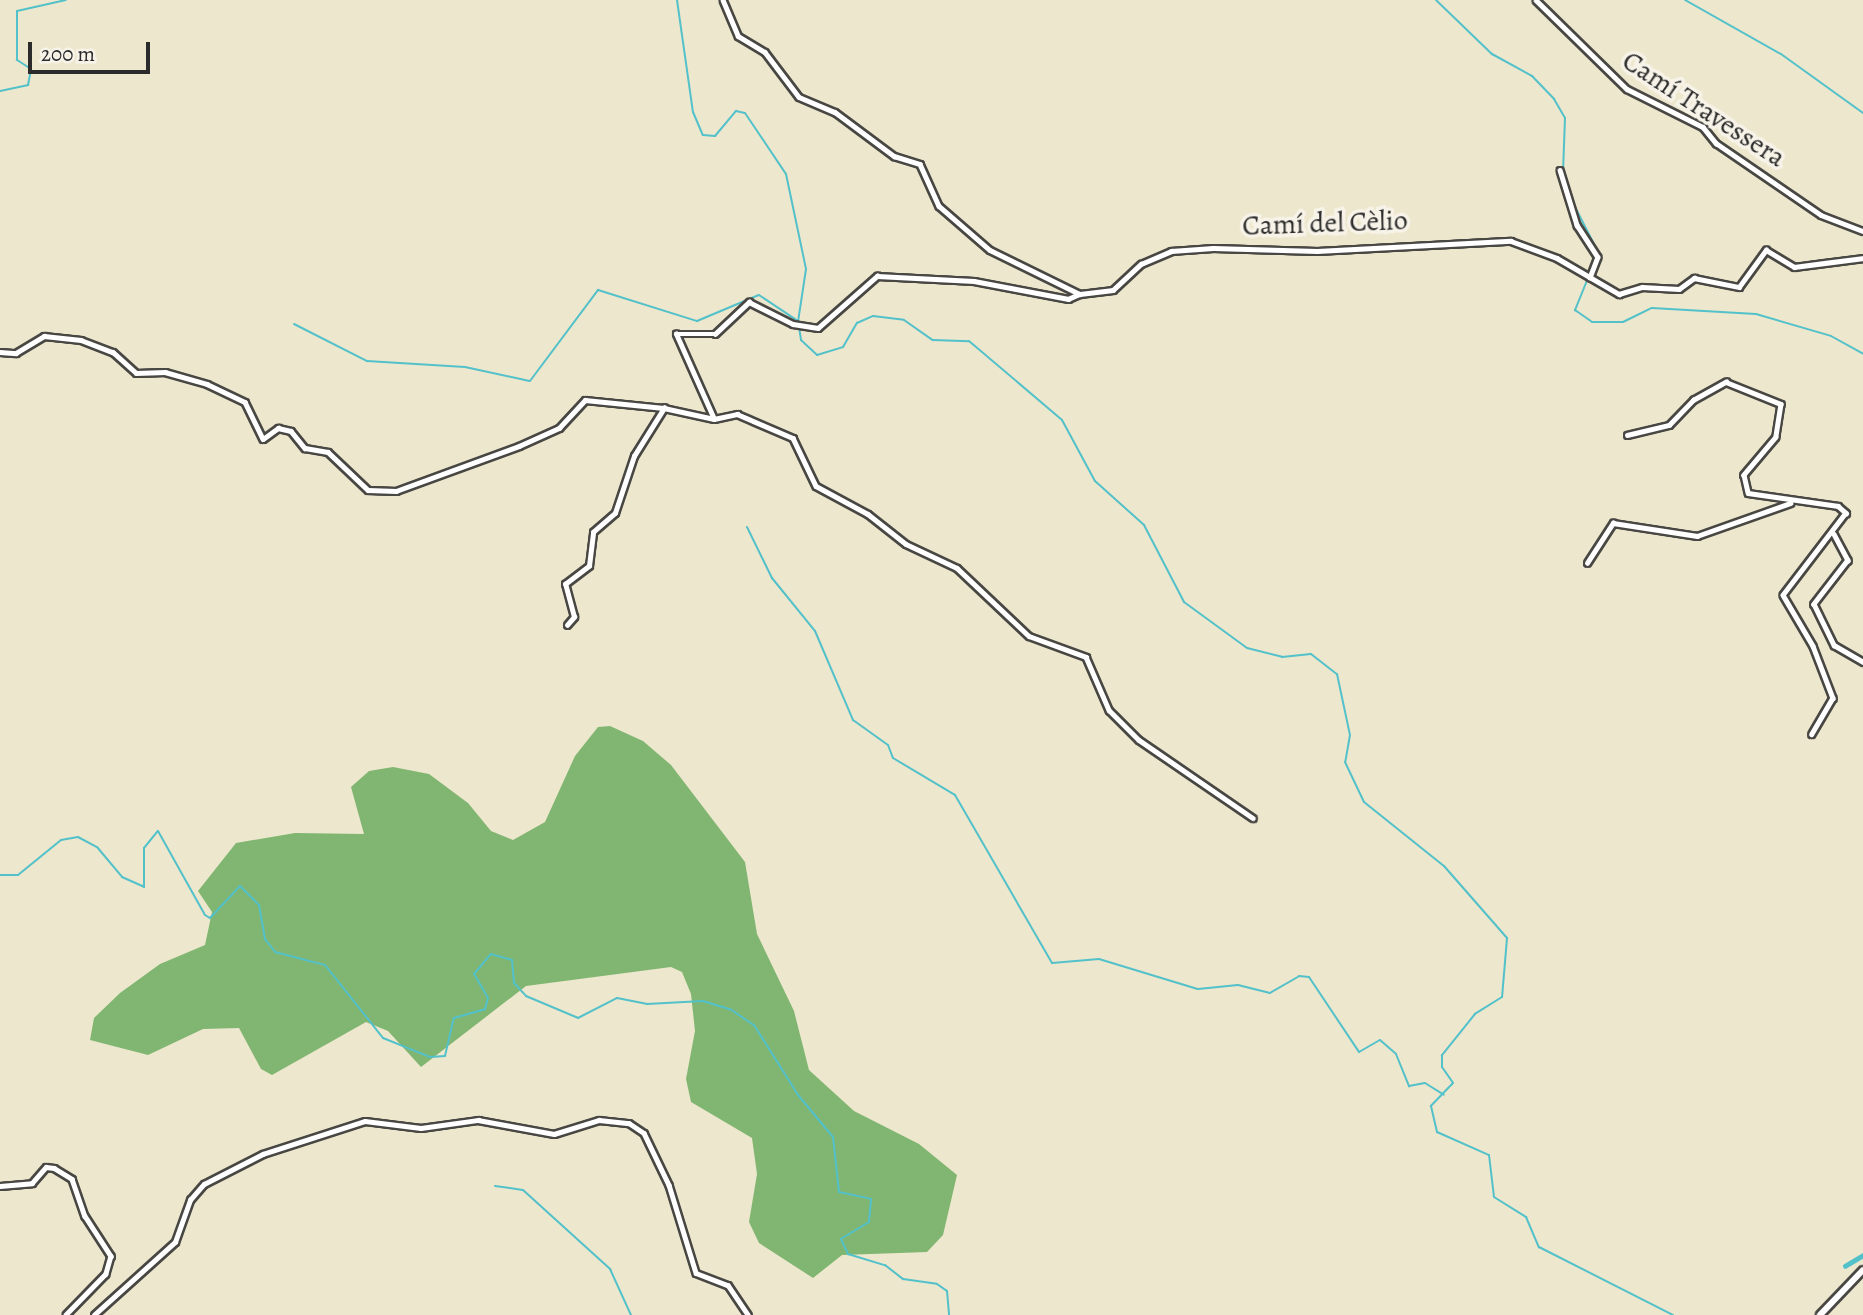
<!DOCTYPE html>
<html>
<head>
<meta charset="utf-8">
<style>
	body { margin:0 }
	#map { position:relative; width:1863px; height:1315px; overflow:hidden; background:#ede7cd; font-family:Alegreya,serif }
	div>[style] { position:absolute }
	.forest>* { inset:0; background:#80b672 }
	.stream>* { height:2px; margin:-1px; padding:0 1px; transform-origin:1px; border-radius:1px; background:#53c1ca }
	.canal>* { height:4.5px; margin:-2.25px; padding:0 2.25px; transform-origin:2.25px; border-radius:2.25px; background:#53c1ca }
	.roads { filter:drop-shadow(2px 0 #484743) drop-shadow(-2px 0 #484743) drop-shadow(0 2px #484743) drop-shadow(0 -2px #484743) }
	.minor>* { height:4.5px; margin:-2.25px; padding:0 2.25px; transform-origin:2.25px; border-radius:2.25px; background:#fff }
	.tertiary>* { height:6px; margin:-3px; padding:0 3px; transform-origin:3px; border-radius:3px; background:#fff }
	span { translate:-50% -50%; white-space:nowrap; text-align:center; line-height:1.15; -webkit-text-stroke:7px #f7f3e8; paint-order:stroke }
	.street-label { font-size:28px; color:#2b2b2b }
	.scale { position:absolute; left:28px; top:42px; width:122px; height:32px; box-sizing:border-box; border:4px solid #2b2b2b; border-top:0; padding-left:9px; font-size:21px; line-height:24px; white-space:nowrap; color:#2b2b2b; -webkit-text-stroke:5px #f7f3e8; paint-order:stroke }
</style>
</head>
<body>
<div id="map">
	<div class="forest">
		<i style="clip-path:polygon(610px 726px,643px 741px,671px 765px,745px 862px,757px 934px,794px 1011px,809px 1070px,854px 1111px,919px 1144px,957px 1175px,943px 1235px,927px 1252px,842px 1255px,813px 1278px,759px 1243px,749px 1222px,757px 1174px,752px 1138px,691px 1102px,686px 1079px,695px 1031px,691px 994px,682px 972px,671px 967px,526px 986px,421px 1067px,388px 1031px,366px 1022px,272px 1075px,261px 1069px,239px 1028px,203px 1029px,148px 1055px,90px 1040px,94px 1018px,120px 993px,160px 964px,205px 945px,212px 912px,198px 891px,236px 843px,295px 833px,364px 834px,351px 787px,369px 771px,393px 767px,429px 774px,468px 803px,491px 831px,513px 840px,545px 822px,575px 756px,598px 727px)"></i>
	</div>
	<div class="stream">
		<i style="left:677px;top:0;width:113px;rotate:81.9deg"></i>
		<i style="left:693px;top:112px;width:25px;rotate:67deg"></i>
		<i style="left:703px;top:135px;width:12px;rotate:5deg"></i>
		<i style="left:715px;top:136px;width:33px;rotate:-50deg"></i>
		<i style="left:736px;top:111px;width:9px;rotate:13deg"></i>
		<i style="left:745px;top:113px;width:73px;rotate:56.1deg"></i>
		<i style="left:786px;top:174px;width:97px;rotate:78.1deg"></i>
		<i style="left:806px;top:269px;width:54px;rotate:98.6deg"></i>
		<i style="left:1436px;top:0;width:78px;rotate:44deg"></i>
		<i style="left:1492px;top:54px;width:46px;rotate:28.8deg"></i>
		<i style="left:1532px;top:76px;width:32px;rotate:46deg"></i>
		<i style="left:1554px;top:99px;width:22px;rotate:60deg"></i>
		<i style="left:1565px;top:118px;width:55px;rotate:92.1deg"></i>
		<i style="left:1685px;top:0;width:110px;rotate:29.4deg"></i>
		<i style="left:1781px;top:54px;width:101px;rotate:35.7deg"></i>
		<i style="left:0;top:91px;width:29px;rotate:-12deg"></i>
		<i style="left:28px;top:85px;width:16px;rotate:-79deg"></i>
		<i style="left:31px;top:69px;width:17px;rotate:-147deg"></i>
		<i style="left:17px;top:60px;width:49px;rotate:-90deg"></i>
		<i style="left:17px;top:11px;width:50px;rotate:-12.7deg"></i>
		<i style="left:1572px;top:201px;width:59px;rotate:63deg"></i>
		<i style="left:1588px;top:278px;width:35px;rotate:112deg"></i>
		<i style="left:1575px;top:310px;width:21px;rotate:35deg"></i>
		<i style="left:1592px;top:322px;width:31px"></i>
		<i style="left:1623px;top:322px;width:32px;rotate:-26deg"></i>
		<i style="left:1652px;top:308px;width:104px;rotate:3.3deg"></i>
		<i style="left:1756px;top:314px;width:78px;rotate:16.3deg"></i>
		<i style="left:1831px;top:336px;width:37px;rotate:29deg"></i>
		<i style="left:294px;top:324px;width:82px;rotate:26.9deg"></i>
		<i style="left:367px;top:361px;width:98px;rotate:3.5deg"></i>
		<i style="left:465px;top:367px;width:66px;rotate:12.2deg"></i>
		<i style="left:530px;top:381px;width:114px;rotate:-53.2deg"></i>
		<i style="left:598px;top:290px;width:104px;rotate:17.4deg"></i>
		<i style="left:697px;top:321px;width:67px;rotate:-22.8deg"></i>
		<i style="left:759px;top:295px;width:47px;rotate:33.7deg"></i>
		<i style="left:799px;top:327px;width:13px;rotate:81deg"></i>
		<i style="left:801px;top:340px;width:22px;rotate:43deg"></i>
		<i style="left:817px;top:355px;width:27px;rotate:-17deg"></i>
		<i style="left:843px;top:347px;width:28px;rotate:-60deg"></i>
		<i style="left:857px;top:323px;width:17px;rotate:-24deg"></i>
		<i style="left:873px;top:316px;width:31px;rotate:7deg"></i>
		<i style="left:904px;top:320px;width:35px;rotate:35deg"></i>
		<i style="left:933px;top:340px;width:36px;rotate:2deg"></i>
		<i style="left:969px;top:341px;width:122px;rotate:40.3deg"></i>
		<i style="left:1062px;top:420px;width:69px;rotate:61.6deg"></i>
		<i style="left:1095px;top:481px;width:66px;rotate:41.9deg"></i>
		<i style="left:1144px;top:525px;width:87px;rotate:62.5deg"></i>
		<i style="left:1184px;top:602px;width:78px;rotate:36.1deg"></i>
		<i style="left:1247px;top:648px;width:36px;rotate:14deg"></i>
		<i style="left:1282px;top:657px;width:29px;rotate:-6deg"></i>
		<i style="left:1311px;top:654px;width:33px;rotate:38deg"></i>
		<i style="left:1337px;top:674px;width:62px;rotate:78deg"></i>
		<i style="left:1350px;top:735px;width:27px;rotate:100deg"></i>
		<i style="left:1345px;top:762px;width:44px;rotate:64.6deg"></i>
		<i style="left:1364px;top:802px;width:102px;rotate:38.7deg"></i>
		<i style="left:1444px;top:866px;width:96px;rotate:48.8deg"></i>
		<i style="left:1507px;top:938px;width:59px;rotate:94.8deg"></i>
		<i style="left:1502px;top:997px;width:32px;rotate:148deg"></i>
		<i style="left:1475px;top:1014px;width:53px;rotate:128.8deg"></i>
		<i style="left:1442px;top:1055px;width:12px;rotate:90deg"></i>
		<i style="left:1442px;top:1067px;width:19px;rotate:55deg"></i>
		<i style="left:1453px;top:1083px;width:32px;rotate:134deg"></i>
		<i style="left:1431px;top:1106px;width:27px;rotate:77deg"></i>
		<i style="left:1437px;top:1132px;width:57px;rotate:23.9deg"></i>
		<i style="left:1489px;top:1155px;width:42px;rotate:83.2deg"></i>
		<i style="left:1494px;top:1197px;width:38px;rotate:32deg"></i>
		<i style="left:1526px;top:1217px;width:33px;rotate:67deg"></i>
		<i style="left:1539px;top:1247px;width:150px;rotate:26.9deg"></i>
		<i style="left:747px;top:527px;width:57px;rotate:63.9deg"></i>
		<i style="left:772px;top:578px;width:68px;rotate:50.9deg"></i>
		<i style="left:815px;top:631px;width:97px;rotate:66.9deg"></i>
		<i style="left:853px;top:720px;width:43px;rotate:35.5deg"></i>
		<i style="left:888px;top:745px;width:14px;rotate:69deg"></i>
		<i style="left:893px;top:758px;width:72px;rotate:30.8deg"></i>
		<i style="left:955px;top:795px;width:194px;rotate:60deg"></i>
		<i style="left:1052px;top:963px;width:47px;rotate:-4.9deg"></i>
		<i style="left:1099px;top:959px;width:103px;rotate:16.9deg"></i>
		<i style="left:1198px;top:989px;width:40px;rotate:-5.7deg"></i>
		<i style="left:1238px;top:985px;width:33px;rotate:14deg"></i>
		<i style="left:1270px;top:993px;width:34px;rotate:-30deg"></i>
		<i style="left:1299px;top:976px;width:10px;rotate:6deg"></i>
		<i style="left:1309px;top:977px;width:90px;rotate:56.3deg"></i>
		<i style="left:1359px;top:1052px;width:24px;rotate:-30deg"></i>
		<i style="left:1380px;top:1040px;width:21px;rotate:41deg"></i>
		<i style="left:1396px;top:1054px;width:35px;rotate:68deg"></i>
		<i style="left:1409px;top:1086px;width:16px;rotate:-11deg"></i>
		<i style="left:1425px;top:1083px;width:22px;rotate:32deg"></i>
		<i style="left:0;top:875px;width:18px"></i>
		<i style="left:18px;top:875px;width:55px;rotate:-39.1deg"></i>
		<i style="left:61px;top:840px;width:17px;rotate:-10deg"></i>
		<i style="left:78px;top:837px;width:21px;rotate:28deg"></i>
		<i style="left:97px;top:847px;width:39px;rotate:50deg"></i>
		<i style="left:122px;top:877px;width:24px;rotate:24deg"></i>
		<i style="left:144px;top:887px;width:39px;rotate:-90deg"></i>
		<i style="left:144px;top:848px;width:22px;rotate:-51deg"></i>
		<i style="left:158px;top:831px;width:96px;rotate:60.8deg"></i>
		<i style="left:205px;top:915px;width:6px;rotate:31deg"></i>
		<i style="left:210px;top:918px;width:44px;rotate:-46.8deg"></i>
		<i style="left:240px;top:886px;width:27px;rotate:45deg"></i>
		<i style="left:259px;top:905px;width:35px;rotate:80deg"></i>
		<i style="left:265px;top:939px;width:16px;rotate:52deg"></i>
		<i style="left:275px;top:952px;width:52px;rotate:14.6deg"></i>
		<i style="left:325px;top:965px;width:93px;rotate:51.5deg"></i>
		<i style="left:383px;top:1038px;width:51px;rotate:22deg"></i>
		<i style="left:430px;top:1057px;width:15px;rotate:-4deg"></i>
		<i style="left:445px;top:1056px;width:39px;rotate:-77deg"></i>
		<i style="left:454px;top:1018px;width:32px;rotate:-16deg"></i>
		<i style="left:485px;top:1009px;width:11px;rotate:-75deg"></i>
		<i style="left:488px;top:998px;width:28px;rotate:-120deg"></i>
		<i style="left:474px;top:974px;width:26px;rotate:-50deg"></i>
		<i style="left:491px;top:954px;width:22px;rotate:16deg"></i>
		<i style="left:512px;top:960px;width:23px;rotate:85deg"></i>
		<i style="left:514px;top:983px;width:18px;rotate:47deg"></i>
		<i style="left:526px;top:996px;width:56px;rotate:22.9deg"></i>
		<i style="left:578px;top:1018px;width:44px;rotate:-27.1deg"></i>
		<i style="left:617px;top:998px;width:31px;rotate:11deg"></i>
		<i style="left:647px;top:1004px;width:56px;rotate:-3.1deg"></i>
		<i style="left:703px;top:1001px;width:28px;rotate:17deg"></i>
		<i style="left:730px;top:1009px;width:29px;rotate:34deg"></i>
		<i style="left:754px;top:1025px;width:83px;rotate:57.8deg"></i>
		<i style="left:798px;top:1095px;width:55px;rotate:50.2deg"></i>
		<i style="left:833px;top:1137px;width:55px;rotate:83.8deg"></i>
		<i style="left:839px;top:1192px;width:33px;rotate:12deg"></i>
		<i style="left:871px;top:1199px;width:23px;rotate:95deg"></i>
		<i style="left:869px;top:1222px;width:33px;rotate:149deg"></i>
		<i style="left:841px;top:1239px;width:17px;rotate:65deg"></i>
		<i style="left:848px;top:1254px;width:39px;rotate:17deg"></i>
		<i style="left:885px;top:1265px;width:23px;rotate:38deg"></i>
		<i style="left:903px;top:1279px;width:34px;rotate:8deg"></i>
		<i style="left:937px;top:1284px;width:12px;rotate:35deg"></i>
		<i style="left:947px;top:1291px;width:24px;rotate:85deg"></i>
		<i style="left:495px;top:1186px;width:28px;rotate:8deg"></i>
		<i style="left:523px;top:1190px;width:118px;rotate:42.2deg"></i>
		<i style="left:610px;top:1269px;width:51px;rotate:65.5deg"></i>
	</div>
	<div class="canal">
		<i style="left:1845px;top:1266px;width:21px;rotate:-31deg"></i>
	</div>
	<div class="roads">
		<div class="minor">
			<i style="left:723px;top:0;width:39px;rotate:67deg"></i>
			<i style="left:738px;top:36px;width:31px;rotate:31deg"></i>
			<i style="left:765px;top:52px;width:56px;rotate:52.9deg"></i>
			<i style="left:799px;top:97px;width:39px;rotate:23deg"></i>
			<i style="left:835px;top:112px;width:74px;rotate:36.7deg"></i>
			<i style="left:894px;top:156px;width:27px;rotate:17deg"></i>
			<i style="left:920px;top:164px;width:46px;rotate:65.7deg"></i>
			<i style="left:939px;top:206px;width:67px;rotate:40.8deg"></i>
			<i style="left:990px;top:250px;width:100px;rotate:26.1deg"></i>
			<i style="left:1080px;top:294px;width:33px;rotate:-7deg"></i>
			<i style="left:1113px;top:290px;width:38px;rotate:-43deg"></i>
			<i style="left:1141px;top:264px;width:33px;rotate:-23deg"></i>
			<i style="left:1171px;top:251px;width:42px;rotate:-4.1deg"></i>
			<i style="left:1213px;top:248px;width:104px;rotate:1.7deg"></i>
			<i style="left:1317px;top:251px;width:194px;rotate:-3deg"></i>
			<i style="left:1511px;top:241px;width:49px;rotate:20.3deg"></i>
			<i style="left:1557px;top:258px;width:72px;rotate:30.1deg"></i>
			<i style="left:1619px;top:294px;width:24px;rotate:-17deg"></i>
			<i style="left:1642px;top:287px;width:37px;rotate:3deg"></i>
			<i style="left:1679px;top:289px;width:19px;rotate:-36deg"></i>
			<i style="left:1694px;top:278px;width:46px;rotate:11.3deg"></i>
			<i style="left:1739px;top:287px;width:46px;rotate:-53.9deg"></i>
			<i style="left:1766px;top:250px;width:33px;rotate:31deg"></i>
			<i style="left:1794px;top:267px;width:70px;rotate:-7.4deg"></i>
			<i style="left:1536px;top:0;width:127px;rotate:44.4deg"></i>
			<i style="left:1627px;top:89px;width:85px;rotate:26.6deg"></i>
			<i style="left:1703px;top:127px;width:21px;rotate:51deg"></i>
			<i style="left:1716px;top:143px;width:127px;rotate:34.4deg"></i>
			<i style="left:1821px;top:215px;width:45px;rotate:20.9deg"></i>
			<i style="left:1560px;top:170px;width:58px;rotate:72.8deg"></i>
			<i style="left:1577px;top:225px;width:38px;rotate:57deg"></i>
			<i style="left:1598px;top:257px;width:22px;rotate:111deg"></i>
			<i style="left:0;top:352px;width:16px;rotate:4deg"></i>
			<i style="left:16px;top:353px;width:33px;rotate:-31deg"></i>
			<i style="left:44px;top:336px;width:37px;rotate:6deg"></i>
			<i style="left:81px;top:340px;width:34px;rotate:21deg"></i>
			<i style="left:113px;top:352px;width:31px;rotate:42deg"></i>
			<i style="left:136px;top:373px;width:29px;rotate:-2deg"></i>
			<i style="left:165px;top:372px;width:44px;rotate:15.9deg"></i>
			<i style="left:207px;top:384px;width:42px;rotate:25.3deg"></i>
			<i style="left:245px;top:402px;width:41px;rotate:64.1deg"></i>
			<i style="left:263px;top:439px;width:19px;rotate:-36deg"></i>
			<i style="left:278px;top:428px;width:13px;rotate:13deg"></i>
			<i style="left:291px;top:431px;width:22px;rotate:51deg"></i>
			<i style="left:305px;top:448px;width:23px;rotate:10deg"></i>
			<i style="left:328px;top:452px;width:55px;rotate:43.5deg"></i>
			<i style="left:368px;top:490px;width:28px;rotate:2deg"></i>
			<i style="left:396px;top:491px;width:131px;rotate:-20.1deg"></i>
			<i style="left:519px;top:446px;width:44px;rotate:-24.2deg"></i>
			<i style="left:559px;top:428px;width:38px;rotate:-47deg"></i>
			<i style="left:585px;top:400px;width:79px;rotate:5.8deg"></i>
			<i style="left:714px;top:419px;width:24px;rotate:-12deg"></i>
			<i style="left:737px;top:414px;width:61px;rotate:23.2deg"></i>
			<i style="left:793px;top:438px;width:53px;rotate:64.4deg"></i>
			<i style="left:816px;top:486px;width:59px;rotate:28.3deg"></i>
			<i style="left:868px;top:514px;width:48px;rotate:38.3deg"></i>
			<i style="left:906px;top:544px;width:56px;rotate:25.2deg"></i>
			<i style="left:957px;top:568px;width:99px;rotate:43.4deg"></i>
			<i style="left:1029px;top:636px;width:61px;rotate:20.2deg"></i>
			<i style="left:1086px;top:657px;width:58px;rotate:66.5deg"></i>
			<i style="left:1109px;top:710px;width:42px;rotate:45deg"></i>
			<i style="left:1139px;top:740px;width:138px;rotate:34.4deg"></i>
			<i style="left:1627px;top:435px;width:43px;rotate:-13.4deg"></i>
			<i style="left:1669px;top:425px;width:35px;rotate:-46deg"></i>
			<i style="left:1693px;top:400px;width:38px;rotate:-29deg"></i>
			<i style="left:1726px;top:382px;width:59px;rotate:21.8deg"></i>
			<i style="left:1781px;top:404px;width:33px;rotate:99deg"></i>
			<i style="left:1776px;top:437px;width:50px;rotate:130.1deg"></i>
			<i style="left:1744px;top:475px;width:18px;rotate:77deg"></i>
			<i style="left:1748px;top:493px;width:91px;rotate:8.2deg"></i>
			<i style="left:1838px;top:506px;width:11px;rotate:41deg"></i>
			<i style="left:1846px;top:513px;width:103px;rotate:127.5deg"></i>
			<i style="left:1783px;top:595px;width:59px;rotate:59.5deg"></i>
			<i style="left:1813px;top:646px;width:56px;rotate:69deg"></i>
			<i style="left:1833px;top:698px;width:42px;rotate:120.3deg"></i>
			<i style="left:1834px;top:534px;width:30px;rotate:62deg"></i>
			<i style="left:1848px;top:560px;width:56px;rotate:127.7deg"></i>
			<i style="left:1814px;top:604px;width:46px;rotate:64deg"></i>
			<i style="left:1834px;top:645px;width:34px;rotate:30deg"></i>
			<i style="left:1587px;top:563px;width:48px;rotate:-57deg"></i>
			<i style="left:1613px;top:523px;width:85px;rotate:8.8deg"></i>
			<i style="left:1697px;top:536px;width:99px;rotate:-19.5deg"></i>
			<i style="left:567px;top:625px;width:11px;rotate:-49deg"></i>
			<i style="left:574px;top:617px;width:34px;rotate:-105deg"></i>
			<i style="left:565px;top:584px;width:30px;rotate:-37deg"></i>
			<i style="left:589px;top:566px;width:34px;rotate:-83deg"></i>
			<i style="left:593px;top:532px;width:29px;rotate:-41deg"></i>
			<i style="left:615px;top:513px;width:60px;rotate:-71.6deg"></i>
			<i style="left:634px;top:456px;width:57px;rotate:-58deg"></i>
			<i style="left:664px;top:408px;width:51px;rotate:12.4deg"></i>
			<i style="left:714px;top:419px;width:93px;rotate:-114.1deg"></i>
			<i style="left:676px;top:334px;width:39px"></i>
			<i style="left:715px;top:334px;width:47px;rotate:-43.3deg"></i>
			<i style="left:749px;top:302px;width:49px;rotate:26.6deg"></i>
			<i style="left:793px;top:324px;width:25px;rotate:9deg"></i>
			<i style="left:818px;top:328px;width:79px;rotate:-41.4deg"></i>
			<i style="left:877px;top:276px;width:97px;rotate:3deg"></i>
			<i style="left:974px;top:281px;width:96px;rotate:10.8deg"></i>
			<i style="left:1068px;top:299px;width:12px;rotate:-24deg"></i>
			<i style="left:0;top:1186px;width:32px;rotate:-5deg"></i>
			<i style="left:32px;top:1183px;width:21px;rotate:-49deg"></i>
			<i style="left:46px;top:1167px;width:8px;rotate:7deg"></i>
			<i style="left:54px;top:1168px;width:21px;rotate:31deg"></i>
			<i style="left:72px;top:1179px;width:39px;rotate:71deg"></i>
			<i style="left:85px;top:1216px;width:48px;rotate:57deg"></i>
			<i style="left:111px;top:1256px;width:19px;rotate:106deg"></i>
			<i style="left:106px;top:1274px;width:57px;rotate:134.3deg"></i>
			<i style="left:94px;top:1315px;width:109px;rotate:-42deg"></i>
			<i style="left:175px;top:1242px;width:45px;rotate:-70.3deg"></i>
			<i style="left:190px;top:1200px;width:21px;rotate:-49deg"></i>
			<i style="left:204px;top:1184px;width:66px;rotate:-27deg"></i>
			<i style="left:263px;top:1154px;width:107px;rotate:-17.9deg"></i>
			<i style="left:365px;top:1121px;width:56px;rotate:7.1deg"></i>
			<i style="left:421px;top:1128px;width:58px;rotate:-8deg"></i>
			<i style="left:478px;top:1120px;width:77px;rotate:10.4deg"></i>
			<i style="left:554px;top:1134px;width:47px;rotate:-17.3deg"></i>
			<i style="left:599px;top:1120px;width:30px;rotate:6deg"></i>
			<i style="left:629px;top:1123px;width:18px;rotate:34deg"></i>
			<i style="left:644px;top:1133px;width:58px;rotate:64.3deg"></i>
			<i style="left:669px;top:1185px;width:92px;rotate:72.9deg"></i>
			<i style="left:696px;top:1273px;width:34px;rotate:21deg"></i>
			<i style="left:728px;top:1285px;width:36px;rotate:56deg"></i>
		</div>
		<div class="tertiary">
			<i style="left:1820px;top:1315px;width:62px;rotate:-46.3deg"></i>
		</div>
	</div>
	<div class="street-label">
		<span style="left:1704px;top:109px;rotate:33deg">Camí Travessera</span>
		<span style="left:1325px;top:223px;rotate:-2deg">Camí del Cèlio</span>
	</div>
	<div class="scale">200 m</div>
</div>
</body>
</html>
